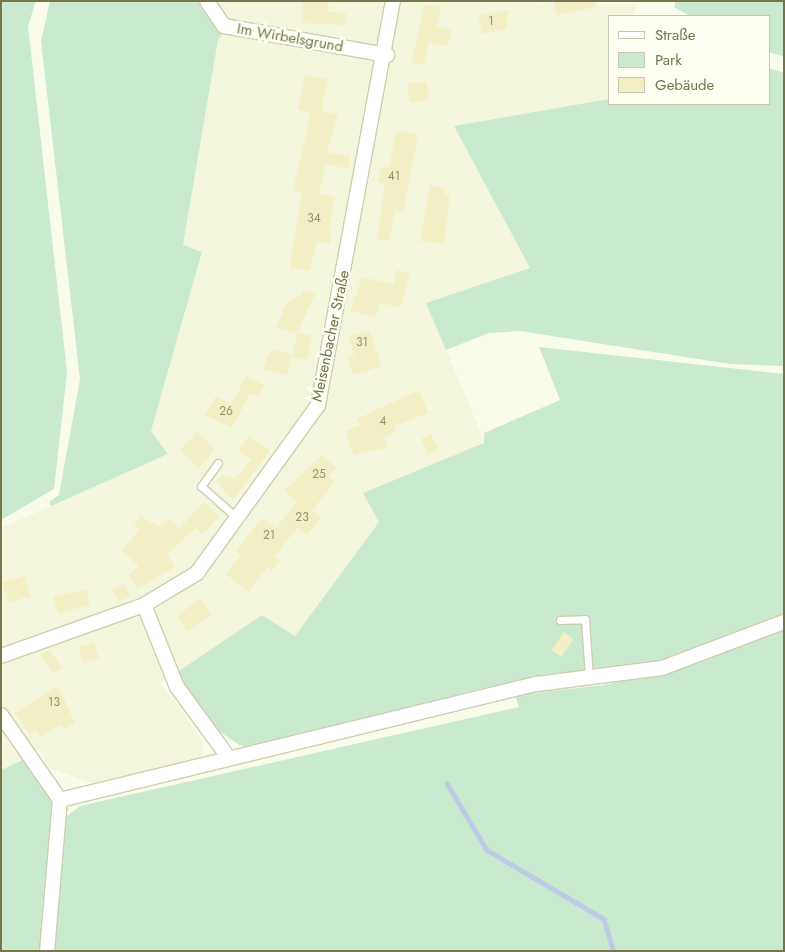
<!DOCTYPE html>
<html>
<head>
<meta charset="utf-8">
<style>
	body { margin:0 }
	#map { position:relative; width:785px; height:952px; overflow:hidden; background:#f9fceb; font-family:Jost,sans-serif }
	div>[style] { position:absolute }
	.residential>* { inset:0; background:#f3f6dc }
	.green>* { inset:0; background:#c9eace }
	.stream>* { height:4.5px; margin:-2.25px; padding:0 2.25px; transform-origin:2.25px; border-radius:2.25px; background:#bfcae6 }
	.building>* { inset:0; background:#f1efc3; transform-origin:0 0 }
	.roads { filter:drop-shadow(1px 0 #ceceb0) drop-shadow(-1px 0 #ceceb0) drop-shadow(0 1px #ceceb0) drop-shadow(0 -1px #ceceb0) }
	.service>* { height:7px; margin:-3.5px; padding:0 3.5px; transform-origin:3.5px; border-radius:3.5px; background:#fff }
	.minor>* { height:14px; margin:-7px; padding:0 7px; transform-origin:7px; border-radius:7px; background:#fff }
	span { translate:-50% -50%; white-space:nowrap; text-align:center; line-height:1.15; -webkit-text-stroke:5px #fcfff1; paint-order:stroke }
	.number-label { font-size:12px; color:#96936b }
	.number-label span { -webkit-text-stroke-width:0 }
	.street-label { font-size:15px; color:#77744e }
	.frame { position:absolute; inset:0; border:2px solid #77744e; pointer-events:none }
	.legend { position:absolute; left:608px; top:15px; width:162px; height:90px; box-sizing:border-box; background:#fcfff1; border:1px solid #c7c7b0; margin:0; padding:6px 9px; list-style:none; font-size:15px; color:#77744e }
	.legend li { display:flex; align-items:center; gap:10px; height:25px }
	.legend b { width:25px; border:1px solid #c7c7b0 }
</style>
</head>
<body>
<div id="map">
	<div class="residential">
		<i style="clip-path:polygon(217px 1px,638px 4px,633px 16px,609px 16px,609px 99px,454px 126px,530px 268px,427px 303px,485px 443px,363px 493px,379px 522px,295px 636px,262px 615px,161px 683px,204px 742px,202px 758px,96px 785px,49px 768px,39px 749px,1px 770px,1px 528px,168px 454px,151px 431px,202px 253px,183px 246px,218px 40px,231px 22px)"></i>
	</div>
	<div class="green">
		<i style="clip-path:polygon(1px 1px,36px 1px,28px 26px,67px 372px,54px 489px,1px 520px)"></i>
		<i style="clip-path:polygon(50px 1px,201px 1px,223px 33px,218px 40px,183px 245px,202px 252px,151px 431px,168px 454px,51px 506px,49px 502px,59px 495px,80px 379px,41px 41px)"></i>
		<i style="clip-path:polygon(676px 1px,784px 1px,784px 57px,769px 52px,769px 16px,690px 16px,674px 7px)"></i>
		<i style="clip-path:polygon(769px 68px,784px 73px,784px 366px,730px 364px,520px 331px,489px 333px,446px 350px,426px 303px,530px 268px,454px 126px,609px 99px,609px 104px,769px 104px)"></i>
		<i style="clip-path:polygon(539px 347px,784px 374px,784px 617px,658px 663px,483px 688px,256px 749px,239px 745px,216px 729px,184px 690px,176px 673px,262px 615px,295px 636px,379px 522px,363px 493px,484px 443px,484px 433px,560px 400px)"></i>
		<i style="clip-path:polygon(784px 628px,784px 951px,52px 951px,63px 819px,80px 806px,519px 707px,515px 695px,604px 685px,677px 669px)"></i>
		<i style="clip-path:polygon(26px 758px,45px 782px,54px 812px,43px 951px,1px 951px,1px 770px)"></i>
	</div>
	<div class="stream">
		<i style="left:447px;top:783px;width:78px;rotate:59.2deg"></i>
		<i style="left:487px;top:850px;width:136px;rotate:30.5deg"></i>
		<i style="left:604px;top:919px;width:34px;rotate:73deg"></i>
	</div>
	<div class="building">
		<i style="clip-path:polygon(303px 1px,329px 1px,328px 12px,346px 13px,345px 25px,302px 23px)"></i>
		<i style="clip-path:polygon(554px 1px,596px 1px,596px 7px,556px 15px)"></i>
		<i style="clip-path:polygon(424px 4px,441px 7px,437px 27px,451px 30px,448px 46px,429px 42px,424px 65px,412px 62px)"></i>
		<i style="clip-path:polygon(509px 10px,506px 29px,482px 34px,478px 15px)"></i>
		<i style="clip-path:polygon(305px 75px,328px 79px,321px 111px,338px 115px,327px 152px,350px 156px,348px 169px,325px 164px,319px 194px,335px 197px,328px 230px,332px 231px,330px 244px,316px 242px,310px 271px,290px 268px,302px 192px,293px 190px,311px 112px,298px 110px)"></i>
		<i style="left:427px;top:82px;width:19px;height:19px;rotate:87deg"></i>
		<i style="clip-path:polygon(396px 131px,418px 135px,403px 212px,395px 210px,389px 241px,377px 239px,385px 184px,378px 182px,382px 166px,389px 167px)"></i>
		<i style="clip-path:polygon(430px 185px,445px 188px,444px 194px,450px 195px,444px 244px,420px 241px)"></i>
		<i style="clip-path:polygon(396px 270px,410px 273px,401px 307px,379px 303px,376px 317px,350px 311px,362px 277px,394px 284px)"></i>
		<i style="clip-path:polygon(303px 290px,315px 294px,297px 333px,276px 328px,287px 302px,302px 295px)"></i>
		<i style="clip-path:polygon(370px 330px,381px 366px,353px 375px,347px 357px,354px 355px,348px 337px)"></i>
		<i style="left:297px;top:333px;width:15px;height:24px;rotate:11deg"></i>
		<i style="clip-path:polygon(272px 349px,292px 354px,287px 375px,262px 369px)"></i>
		<i style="clip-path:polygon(246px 376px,264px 385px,258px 397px,250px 393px,232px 428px,205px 415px,216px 396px,232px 404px)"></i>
		<i style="clip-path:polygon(419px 390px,428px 413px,394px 426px,396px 432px,384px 437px,388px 447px,354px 455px,345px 431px,360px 425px,357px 419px)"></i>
		<i style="left:197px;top:432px;width:25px;height:25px;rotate:42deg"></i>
		<i style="left:431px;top:434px;width:17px;height:11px;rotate:65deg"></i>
		<i style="clip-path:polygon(249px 435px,270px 451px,233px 500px,216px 481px,222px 475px,235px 479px,252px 460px,238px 451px)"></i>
		<i style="clip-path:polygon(321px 456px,336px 467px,329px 476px,335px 481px,312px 511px,321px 518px,307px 535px,297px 528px,274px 557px,280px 561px,272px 571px,268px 567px,248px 592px,226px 574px,241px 555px,236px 551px,262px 518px,276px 528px,297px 501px,284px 491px)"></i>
		<i style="clip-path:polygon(204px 502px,219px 517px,202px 535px,196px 528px,167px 554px,175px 567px,137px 589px,129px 575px,139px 566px,122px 550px,140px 530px,134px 526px,140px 516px,160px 527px,169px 518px,179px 529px)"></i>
		<i style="left:24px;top:576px;width:21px;height:23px;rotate:73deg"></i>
		<i style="left:125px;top:584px;width:14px;height:13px;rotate:69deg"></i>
		<i style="clip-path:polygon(86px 589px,90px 604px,59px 614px,53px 597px)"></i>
		<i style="left:200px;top:599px;width:19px;height:29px;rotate:54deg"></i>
		<i style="left:564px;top:632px;width:12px;height:22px;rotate:35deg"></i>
		<i style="left:94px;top:642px;width:17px;height:16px;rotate:73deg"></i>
		<i style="left:49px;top:649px;width:23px;height:10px;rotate:56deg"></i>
		<i style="clip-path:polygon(58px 686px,75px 723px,64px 730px,60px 724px,41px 737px,36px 730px,30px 734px,16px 713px)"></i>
	</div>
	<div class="roads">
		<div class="service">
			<i style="left:218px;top:463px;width:29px;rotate:126deg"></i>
			<i style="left:201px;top:486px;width:48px;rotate:41.6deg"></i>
			<i style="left:560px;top:620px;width:25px;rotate:-2deg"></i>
			<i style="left:585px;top:619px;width:59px;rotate:86.1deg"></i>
		</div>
		<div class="minor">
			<i style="left:207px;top:1px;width:30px;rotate:56deg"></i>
			<i style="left:224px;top:26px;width:166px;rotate:10.1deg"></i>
			<i style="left:144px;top:605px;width:88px;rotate:68.1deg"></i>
			<i style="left:177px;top:687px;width:88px;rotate:53.8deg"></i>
			<i style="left:1px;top:656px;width:152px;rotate:-19.6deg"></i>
			<i style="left:144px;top:605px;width:62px;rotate:-31.1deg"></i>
			<i style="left:197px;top:573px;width:207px;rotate:-54.2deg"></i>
			<i style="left:318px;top:405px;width:411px;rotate:-79.5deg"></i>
			<i style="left:1px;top:715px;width:103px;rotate:55.2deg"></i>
			<i style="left:60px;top:800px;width:152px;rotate:94.9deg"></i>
			<i style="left:60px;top:800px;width:491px;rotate:-13.7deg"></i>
			<i style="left:537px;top:684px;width:126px;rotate:-7.3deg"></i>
			<i style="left:662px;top:668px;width:130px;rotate:-20.7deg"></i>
		</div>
	</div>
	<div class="number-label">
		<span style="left:491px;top:22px">1</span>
		<span style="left:394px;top:177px">41</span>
		<span style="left:314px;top:219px">34</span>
		<span style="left:362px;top:343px">31</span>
		<span style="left:226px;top:412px">26</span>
		<span style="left:383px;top:422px">4</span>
		<span style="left:319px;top:475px">25</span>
		<span style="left:302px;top:518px">23</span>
		<span style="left:269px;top:536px">21</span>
		<span style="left:54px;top:703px">13</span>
	</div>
	<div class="street-label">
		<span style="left:290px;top:38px;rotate:10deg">Im Wirbelsgrund</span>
		<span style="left:331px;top:336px;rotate:-78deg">Meisenbacher Straße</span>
	</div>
	<div class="frame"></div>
	<ul class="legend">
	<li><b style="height:6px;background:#fff"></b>Straße</li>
	<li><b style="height:14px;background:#c9eace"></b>Park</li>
	<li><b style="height:14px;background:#f1efc3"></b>Gebäude</li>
	</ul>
</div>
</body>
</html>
